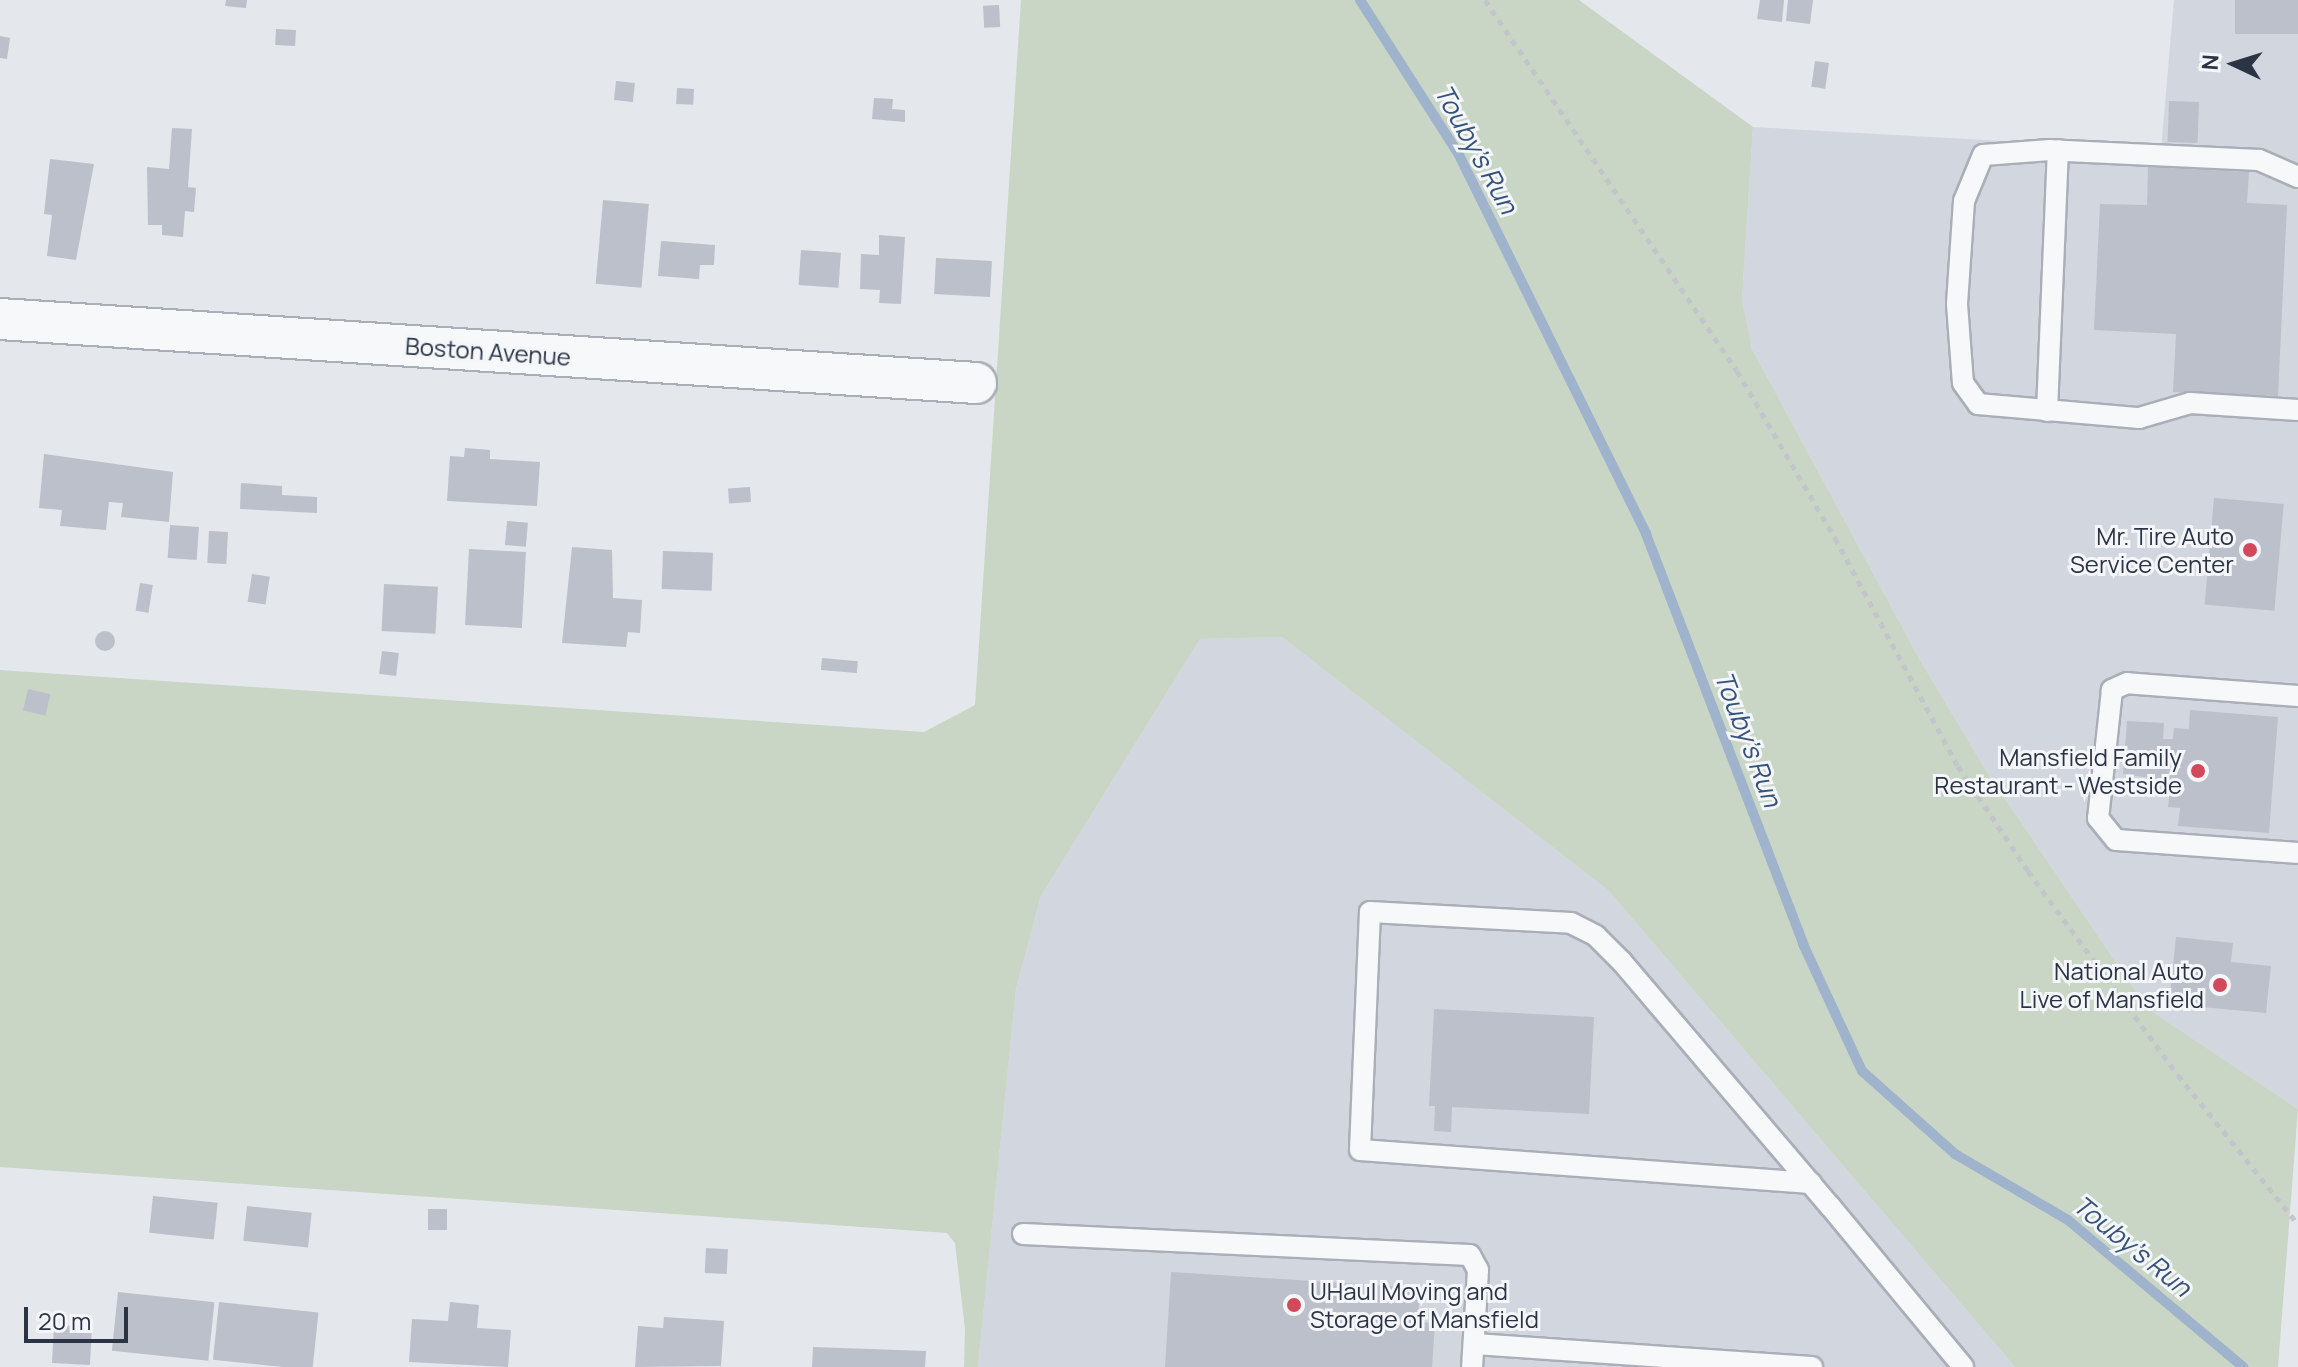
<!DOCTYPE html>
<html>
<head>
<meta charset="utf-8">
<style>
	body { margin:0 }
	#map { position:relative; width:2298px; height:1367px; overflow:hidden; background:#e4e7ec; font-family:Manrope,sans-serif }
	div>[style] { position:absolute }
	.built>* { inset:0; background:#d2d6de }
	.green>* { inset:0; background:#c9d6c5 }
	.stream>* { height:10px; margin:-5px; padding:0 5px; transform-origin:5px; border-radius:5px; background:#9fb4cc }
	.building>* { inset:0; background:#bbc0ca; transform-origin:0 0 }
	.round { border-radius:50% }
	.path>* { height:5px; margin-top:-2.5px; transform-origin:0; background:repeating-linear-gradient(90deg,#c2c5cb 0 6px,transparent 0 12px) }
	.roads { filter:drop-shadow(2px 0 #a9aeb7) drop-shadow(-2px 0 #a9aeb7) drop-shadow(0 2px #a9aeb7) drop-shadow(0 -2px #a9aeb7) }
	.service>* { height:20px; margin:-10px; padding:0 10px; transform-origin:10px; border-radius:10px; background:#f7f8fa }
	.minor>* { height:40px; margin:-20px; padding:0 20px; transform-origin:20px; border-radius:20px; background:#f7f8fa }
	.dots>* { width:22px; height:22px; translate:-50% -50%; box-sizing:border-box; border:4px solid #f4f6f9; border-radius:50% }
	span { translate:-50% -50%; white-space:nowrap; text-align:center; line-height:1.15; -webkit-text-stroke:6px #f4f6f9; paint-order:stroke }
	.street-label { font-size:24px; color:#2b3445 }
	.poi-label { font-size:24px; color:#2b3445 }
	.right { translate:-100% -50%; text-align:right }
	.left { translate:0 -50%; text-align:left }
	.water-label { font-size:26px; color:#34527a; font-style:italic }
	.north { position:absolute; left:2194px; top:24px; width:80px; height:80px; -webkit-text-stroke:6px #f4f6f9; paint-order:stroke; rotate:274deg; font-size:22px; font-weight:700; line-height:32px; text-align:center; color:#2b3445 }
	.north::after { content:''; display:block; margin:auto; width:28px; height:36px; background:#2b3445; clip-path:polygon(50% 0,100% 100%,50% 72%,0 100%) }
	.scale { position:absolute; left:24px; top:1307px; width:104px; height:36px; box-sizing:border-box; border:4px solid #2b3445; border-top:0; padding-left:10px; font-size:24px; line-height:28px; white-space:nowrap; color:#2b3445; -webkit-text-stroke:6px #f4f6f9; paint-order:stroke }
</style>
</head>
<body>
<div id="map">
	<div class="built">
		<i style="clip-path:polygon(2174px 0,2298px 0,2298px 1109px,2147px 1008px,1987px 772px,1920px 660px,1752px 349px,1742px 301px,1753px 127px,2161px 150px)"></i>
		<i style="clip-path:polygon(1282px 637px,1609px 891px,2015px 1367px,978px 1367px,1016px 989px,1041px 896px,1200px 639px)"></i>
	</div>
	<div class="green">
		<i style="clip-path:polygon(1021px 0,1579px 0,1753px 127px,1742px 300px,1752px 349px,1920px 660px,1987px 772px,2147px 1008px,2298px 1109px,2278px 1367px,2015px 1367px,1609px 891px,1282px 637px,1200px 639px,1041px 896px,1016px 989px,978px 1367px,964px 1367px,965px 1329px,955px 1243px,947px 1233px,0 1167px,0 670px,924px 732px,975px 705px)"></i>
	</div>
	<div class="stream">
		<i style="left:1360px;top:0;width:184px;rotate:57.4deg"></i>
		<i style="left:1459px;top:155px;width:423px;rotate:63.7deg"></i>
		<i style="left:1646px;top:534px;width:439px;rotate:69deg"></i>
		<i style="left:1803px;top:944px;width:140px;rotate:65.1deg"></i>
		<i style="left:1862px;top:1071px;width:125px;rotate:41.7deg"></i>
		<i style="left:1955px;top:1154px;width:131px;rotate:30.3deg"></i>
		<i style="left:2068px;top:1220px;width:229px;rotate:40deg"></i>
	</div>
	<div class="building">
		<i style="clip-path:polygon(226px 0,247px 0,246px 8px,225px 6px)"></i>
		<i style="clip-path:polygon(1760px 0,1784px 0,1782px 22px,1757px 19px)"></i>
		<i style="clip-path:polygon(1788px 0,1813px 0,1810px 24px,1786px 21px)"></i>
		<i style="left:2235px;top:0;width:63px;height:34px"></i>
		<i style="left:999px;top:5px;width:22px;height:16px;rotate:87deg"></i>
		<i style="left:276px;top:29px;width:20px;height:16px;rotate:3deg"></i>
		<i style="clip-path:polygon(0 36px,10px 38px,7px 59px,0 58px)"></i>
		<i style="left:1815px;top:61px;width:14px;height:26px;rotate:8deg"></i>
		<i style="left:616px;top:81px;width:19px;height:19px;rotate:6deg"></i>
		<i style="left:677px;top:88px;width:17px;height:16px;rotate:3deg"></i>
		<i style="clip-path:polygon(874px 98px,893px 99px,892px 109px,905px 110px,905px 122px,872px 119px)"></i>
		<i style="left:2169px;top:101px;width:30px;height:41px;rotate:2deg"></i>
		<i style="clip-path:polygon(172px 128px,192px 129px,188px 187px,196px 188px,194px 212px,185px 211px,183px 237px,162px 235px,162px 225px,148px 225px,147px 167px,169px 169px)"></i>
		<i style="clip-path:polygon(50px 159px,94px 164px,76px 260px,47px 256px,52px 215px,44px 214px)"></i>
		<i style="clip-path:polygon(2148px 167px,2249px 172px,2247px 203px,2287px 205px,2278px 396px,2173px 392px,2176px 334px,2094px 330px,2100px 204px,2147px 205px)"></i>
		<i style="left:603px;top:200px;width:46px;height:84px;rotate:5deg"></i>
		<i style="clip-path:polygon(879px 235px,905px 237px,901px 304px,879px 303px,880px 290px,860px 289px,861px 254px,879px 255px)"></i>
		<i style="clip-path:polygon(661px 241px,715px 245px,714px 265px,700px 265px,699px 279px,658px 276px)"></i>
		<i style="left:801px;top:250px;width:40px;height:35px;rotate:4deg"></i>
		<i style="left:936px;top:258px;width:56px;height:36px;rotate:3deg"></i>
		<i style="clip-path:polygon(465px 448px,490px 450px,490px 459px,540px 462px,537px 506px,447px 501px,450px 456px,464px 457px)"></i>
		<i style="clip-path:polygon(44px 454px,173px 472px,169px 522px,121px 517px,123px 503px,109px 502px,106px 530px,60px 526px,62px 510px,39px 508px)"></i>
		<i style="clip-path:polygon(241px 483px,282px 486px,282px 495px,317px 497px,317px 513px,240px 509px)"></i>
		<i style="left:750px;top:487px;width:15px;height:22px;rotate:86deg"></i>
		<i style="left:2214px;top:498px;width:70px;height:107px;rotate:5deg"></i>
		<i style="left:507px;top:521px;width:21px;height:24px;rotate:5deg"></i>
		<i style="left:170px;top:525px;width:29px;height:33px;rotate:4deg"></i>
		<i style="left:209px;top:531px;width:19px;height:32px;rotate:3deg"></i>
		<i style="clip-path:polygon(572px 547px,612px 550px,613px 598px,642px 600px,640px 633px,628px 632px,626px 647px,562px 643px)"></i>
		<i style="left:469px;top:549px;width:57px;height:76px;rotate:3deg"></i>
		<i style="left:663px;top:551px;width:50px;height:38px;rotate:2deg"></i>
		<i style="left:252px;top:574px;width:18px;height:28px;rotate:9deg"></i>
		<i style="left:140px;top:583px;width:13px;height:28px;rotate:9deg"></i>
		<i style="left:384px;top:584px;width:54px;height:47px;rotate:3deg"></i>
		<i class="round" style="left:95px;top:631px;width:20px;height:20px"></i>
		<i style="left:382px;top:651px;width:17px;height:23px;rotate:7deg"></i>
		<i style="left:822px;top:658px;width:36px;height:12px;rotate:5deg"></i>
		<i style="left:28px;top:689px;width:23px;height:22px;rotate:13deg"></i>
		<i style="clip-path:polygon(2190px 710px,2278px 717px,2269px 833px,2178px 826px,2180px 808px,2168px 807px,2171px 781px,2123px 774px,2127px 721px,2164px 723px,2163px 739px,2173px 739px,2174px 728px,2189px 729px)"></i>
		<i style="clip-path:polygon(2176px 937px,2233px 943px,2231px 962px,2271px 966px,2266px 1013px,2169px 1004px)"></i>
		<i style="clip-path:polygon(1434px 1009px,1594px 1017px,1589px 1114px,1452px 1107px,1451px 1132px,1434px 1131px,1435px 1106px,1429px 1106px)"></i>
		<i style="left:153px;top:1196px;width:65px;height:37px;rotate:6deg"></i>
		<i style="left:247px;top:1206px;width:65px;height:35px;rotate:6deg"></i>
		<i style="left:428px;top:1209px;width:19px;height:21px"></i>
		<i style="left:706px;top:1248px;width:22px;height:25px;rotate:3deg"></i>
		<i style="clip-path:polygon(1171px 1272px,1420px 1288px,1418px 1322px,1435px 1323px,1432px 1367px,1165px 1367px)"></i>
		<i style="left:118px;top:1292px;width:97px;height:59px;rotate:6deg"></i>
		<i style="left:219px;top:1302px;width:100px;height:58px;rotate:6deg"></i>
		<i style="clip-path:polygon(450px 1302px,479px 1305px,477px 1328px,511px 1330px,508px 1367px,409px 1362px,412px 1319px,448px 1321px)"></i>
		<i style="clip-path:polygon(664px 1317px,724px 1321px,721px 1366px,635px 1367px,638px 1326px,663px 1328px)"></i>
		<i style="left:54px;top:1325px;width:38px;height:38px;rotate:3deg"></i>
		<i style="clip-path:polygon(813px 1347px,926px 1351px,925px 1367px,812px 1367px)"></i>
	</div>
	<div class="path">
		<i style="left:1485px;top:0;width:448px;rotate:55.8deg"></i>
		<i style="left:1737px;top:371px;width:194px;rotate:59.6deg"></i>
		<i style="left:1835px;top:538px;width:259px;rotate:61.7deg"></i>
		<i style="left:1958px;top:766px;width:126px;rotate:56.3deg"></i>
		<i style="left:2028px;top:871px;width:253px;rotate:53.7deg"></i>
		<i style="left:2178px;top:1075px;width:191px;rotate:51.2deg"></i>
	</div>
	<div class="roads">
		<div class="service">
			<i style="left:2298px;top:177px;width:43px;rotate:-156.4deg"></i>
			<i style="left:2259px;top:160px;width:209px;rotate:-177.3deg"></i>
			<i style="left:2050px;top:150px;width:67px;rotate:175.7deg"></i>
			<i style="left:1983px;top:155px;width:50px;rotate:112.4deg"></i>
			<i style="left:1964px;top:201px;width:103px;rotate:93.9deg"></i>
			<i style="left:1957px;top:304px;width:79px;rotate:85.7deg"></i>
			<i style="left:1963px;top:383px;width:26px;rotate:54deg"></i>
			<i style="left:1978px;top:404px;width:162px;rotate:5deg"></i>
			<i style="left:2139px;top:418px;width:53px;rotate:-16.4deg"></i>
			<i style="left:2190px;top:403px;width:108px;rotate:3.7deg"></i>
			<i style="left:2047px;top:411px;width:261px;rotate:-87.6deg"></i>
			<i style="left:2298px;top:696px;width:171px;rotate:-175.7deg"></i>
			<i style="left:2127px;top:683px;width:17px;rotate:155deg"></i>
			<i style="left:2112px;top:690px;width:129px;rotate:96.2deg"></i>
			<i style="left:2098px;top:818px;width:28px;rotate:51deg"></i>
			<i style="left:2116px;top:840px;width:182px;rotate:4.1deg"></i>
			<i style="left:1811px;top:1183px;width:452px;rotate:-175.8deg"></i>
			<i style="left:1360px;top:1150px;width:238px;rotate:-87.6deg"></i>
			<i style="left:1370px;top:912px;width:201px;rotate:3.1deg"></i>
			<i style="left:1571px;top:923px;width:28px;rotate:27deg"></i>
			<i style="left:1596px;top:936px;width:37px;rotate:45deg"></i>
			<i style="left:1622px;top:962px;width:321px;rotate:49.6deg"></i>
			<i style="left:1830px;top:1206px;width:209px;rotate:50.4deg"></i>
			<i style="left:1023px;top:1234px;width:447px;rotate:2.7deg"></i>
			<i style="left:1470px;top:1255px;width:17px;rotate:62deg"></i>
			<i style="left:1478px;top:1270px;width:97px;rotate:93.5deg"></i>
			<i style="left:1474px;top:1344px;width:339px;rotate:3.9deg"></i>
		</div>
		<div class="minor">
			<i style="left:0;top:319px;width:978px;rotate:3.75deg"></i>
		</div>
	</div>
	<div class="dots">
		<i style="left:2250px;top:550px;background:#d1495b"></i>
		<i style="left:2198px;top:771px;background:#d1495b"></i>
		<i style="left:2220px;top:985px;background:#d1495b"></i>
		<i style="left:1294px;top:1305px;background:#d1495b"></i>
	</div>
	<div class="street-label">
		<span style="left:488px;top:351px;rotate:4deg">Boston Avenue</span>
	</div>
	<div class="poi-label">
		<span class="right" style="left:2234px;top:550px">Mr. Tire Auto<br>Service Center</span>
		<span class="right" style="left:2182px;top:771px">Mansfield Family<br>Restaurant - Westside</span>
		<span class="right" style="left:2204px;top:985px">National Auto<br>Live of Mansfield</span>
		<span class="left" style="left:1310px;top:1305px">UHaul Moving and<br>Storage of Mansfield</span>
	</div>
	<div class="water-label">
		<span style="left:1476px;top:149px;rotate:61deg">Touby's Run</span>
		<span style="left:1748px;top:739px;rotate:69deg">Touby's Run</span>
		<span style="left:2132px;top:1246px;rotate:39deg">Touby's Run</span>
	</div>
	<div class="north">N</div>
	<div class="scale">20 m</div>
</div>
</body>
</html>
